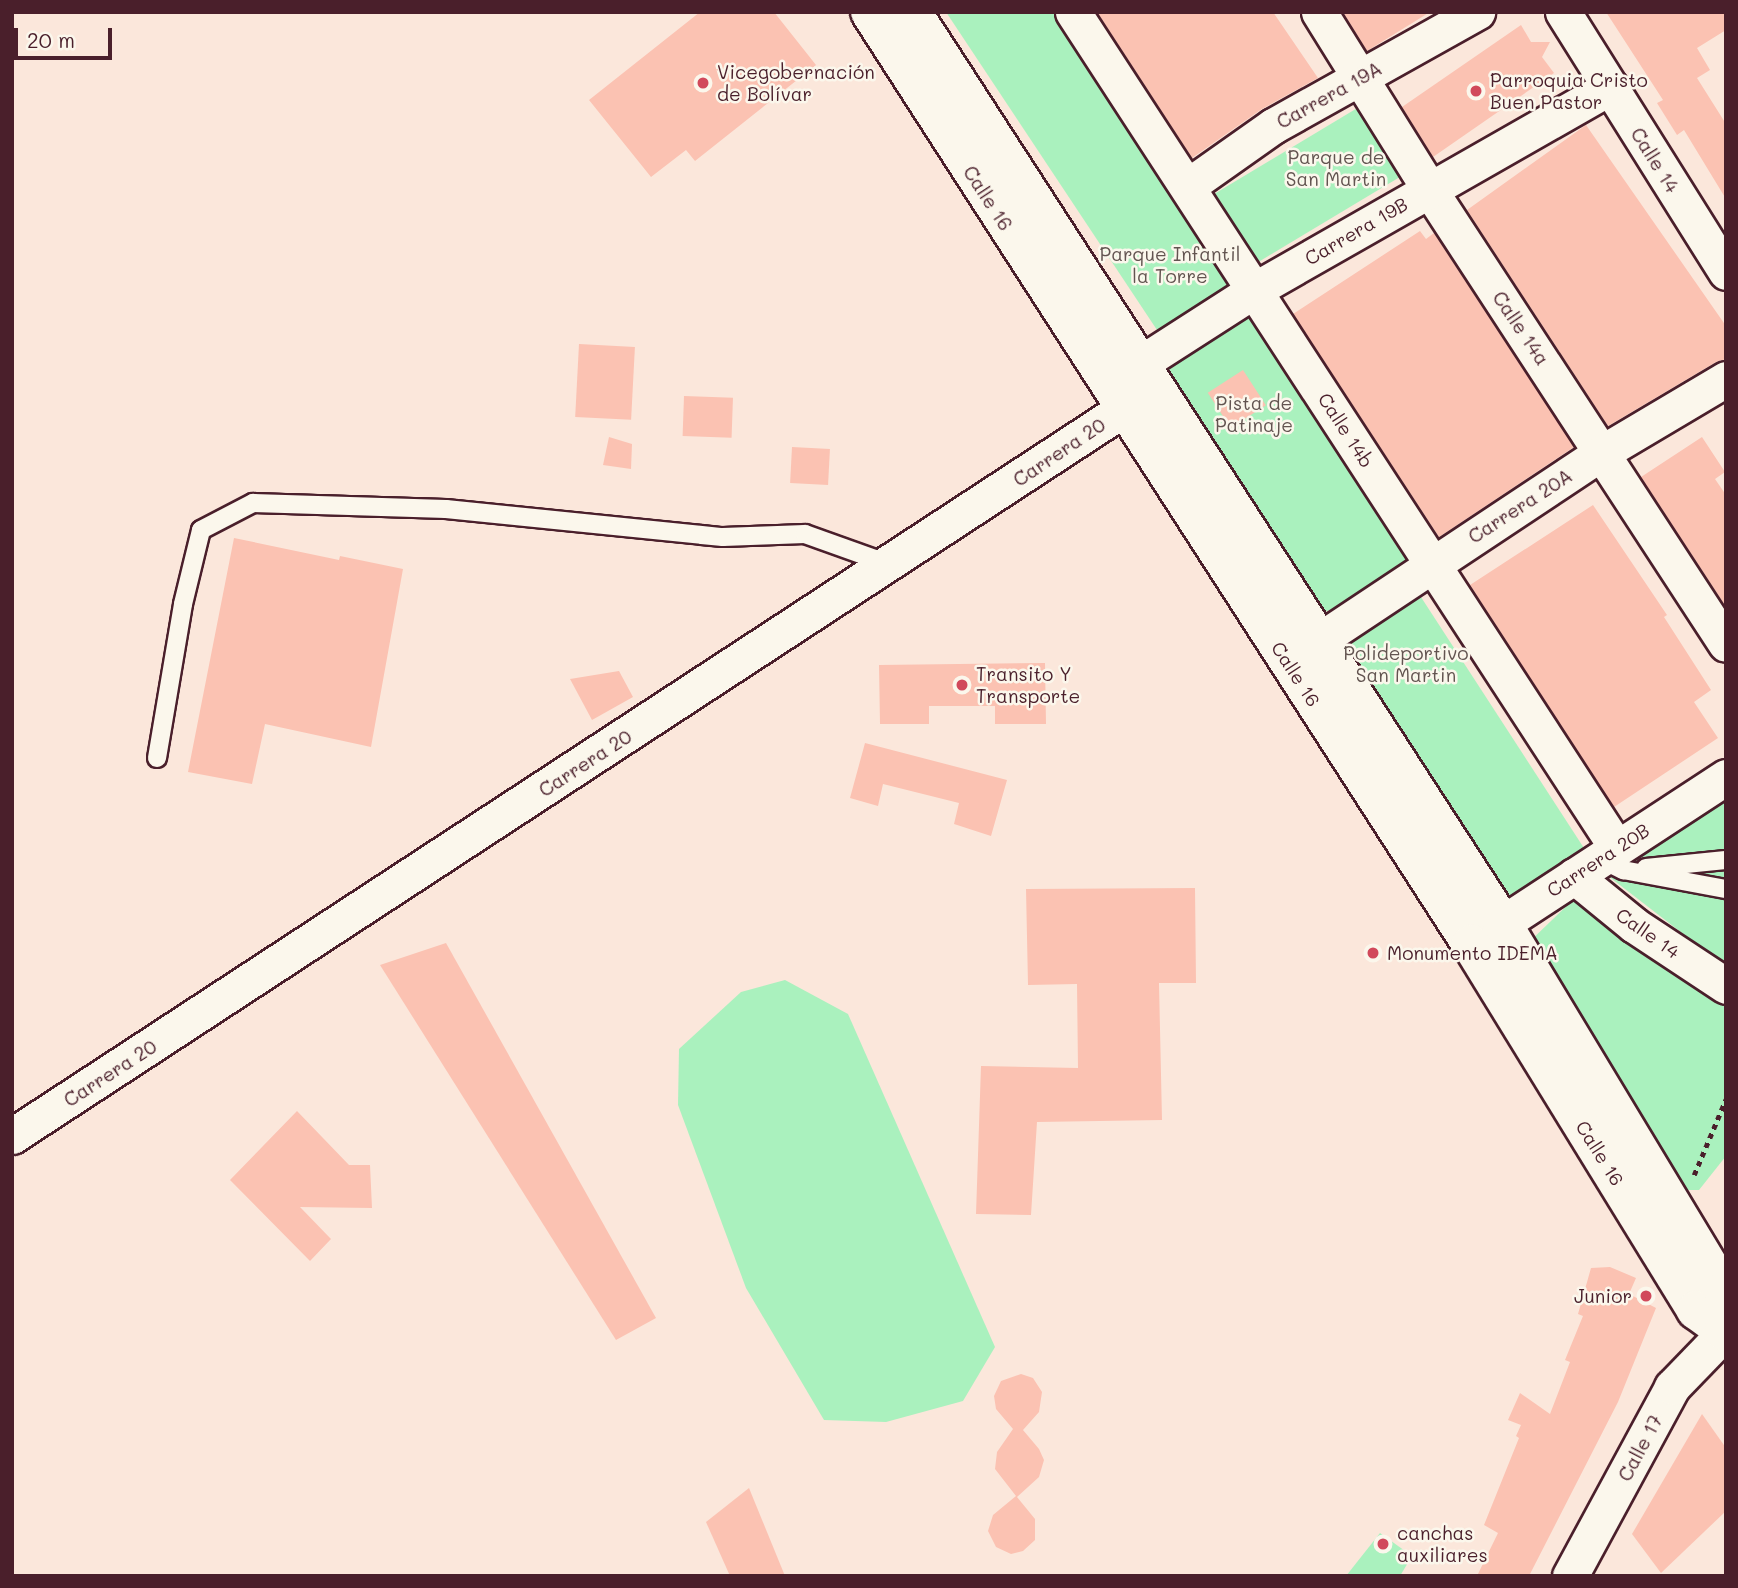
<!DOCTYPE html>
<html>
<head>
<meta charset="utf-8">
<style>
	body { margin:0 }
	#map { position:relative; width:1738px; height:1588px; overflow:hidden; background:#fbe7db; font-family:Mali,sans-serif }
	div>[style] { position:absolute }
	.green>* { inset:0; background:#aaf1be; transform-origin:0 0 }
	.building>* { inset:0; background:#fbc2b2; transform-origin:0 0 }
	.path>* { height:4.5px; margin-top:-2.25px; transform-origin:0; background:repeating-linear-gradient(90deg,#4a1f2b 0 5px,transparent 0 10px) }
	.roads { filter:drop-shadow(2px 0 #4a1f2b) drop-shadow(-2px 0 #4a1f2b) drop-shadow(0 2px #4a1f2b) drop-shadow(0 -2px #4a1f2b) }
	.service>* { height:18px; margin:-9px; padding:0 9px; transform-origin:9px; border-radius:9px; background:#fbf7ec }
	.minor>* { height:35px; margin:-17.5px; padding:0 17.5px; transform-origin:17.5px; border-radius:17.5px; background:#fbf7ec }
	.trunk>* { height:38px; margin:-19px; padding:0 19px; transform-origin:19px; border-radius:19px; background:#fbf7ec }
	.dots>* { width:19px; height:19px; translate:-50% -50%; box-sizing:border-box; border:4px solid #fbf7ec; border-radius:50% }
	span { translate:-50% -50%; white-space:nowrap; text-align:center; line-height:1.15; -webkit-text-stroke:5px #fbf7ec; paint-order:stroke }
	.poi-label { font-size:19px; color:#4a1f2b }
	.left { translate:0 -50%; text-align:left }
	.right { translate:-100% -50%; text-align:right }
	.street-label { font-size:19px; color:#4a1f2b }
	.park-label { font-size:19px; color:#625450 }
	.frame { position:absolute; inset:0; border:14px solid #4a1f2b; pointer-events:none }
	.scale { position:absolute; left:14px; top:28px; width:98px; height:32px; box-sizing:border-box; border:4px solid #4a1f2b; border-top:0; padding-left:9px; font-size:21px; line-height:24px; white-space:nowrap; color:#4a1f2b; -webkit-text-stroke:5px #fbf7ec; paint-order:stroke }
</style>
</head>
<body>
<div id="map">
	<div class="green">
		<i style="clip-path:polygon(946px 12px,1054px 12px,1238px 283px,1159px 333px)"></i>
		<i style="left:1359px;top:107px;width:81px;height:169px;rotate:59deg"></i>
		<i style="clip-path:polygon(1258px 301px,1419px 556px,1349px 603px,1308px 618px,1150px 370px)"></i>
		<i style="left:1419px;top:594px;width:307px;height:100px;rotate:57deg"></i>
		<i style="clip-path:polygon(1726px 792px,1726px 967px,1603px 872px)"></i>
		<i style="clip-path:polygon(1579px 894px,1726px 1001px,1726px 1156px,1699px 1190px,1675px 1190px,1524px 947px)"></i>
		<i style="clip-path:polygon(785px 980px,848px 1014px,995px 1347px,963px 1401px,886px 1422px,824px 1420px,746px 1288px,678px 1105px,679px 1049px,741px 992px)"></i>
		<i style="clip-path:polygon(1380px 1533px,1412px 1556px,1400px 1576px,1346px 1576px)"></i>
	</div>
	<div class="building">
		<i style="clip-path:polygon(700px 12px,774px 12px,816px 65px,695px 161px,686px 150px,651px 177px,589px 100px)"></i>
		<i style="clip-path:polygon(1097px 12px,1273px 12px,1318px 78px,1262px 109px,1192px 158px)"></i>
		<i style="clip-path:polygon(1343px 12px,1430px 12px,1367px 51px)"></i>
		<i style="clip-path:polygon(1606px 12px,1726px 12px,1726px 30px,1697px 48px,1710px 70px,1697px 78px,1726px 124px,1726px 199px,1684px 130px,1677px 135px,1657px 103px,1663px 100px)"></i>
		<i style="clip-path:polygon(1521px 25px,1531px 42px,1550px 42px,1542px 57px,1554px 73px,1433px 157px,1402px 107px)"></i>
		<i style="clip-path:polygon(1586px 125px,1726px 326px,1726px 359px,1716px 362px,1608px 426px,1467px 210px)"></i>
		<i style="clip-path:polygon(1420px 231px,1426px 239px,1434px 233px,1574px 447px,1439px 537px,1293px 314px)"></i>
		<i style="left:579px;top:344px;width:56px;height:73px;rotate:3deg"></i>
		<i style="left:1243px;top:370px;width:42px;height:42px;rotate:57deg"></i>
		<i style="left:684px;top:396px;width:49px;height:40px;rotate:2deg"></i>
		<i style="clip-path:polygon(609px 437px,632px 444px,631px 469px,603px 465px)"></i>
		<i style="clip-path:polygon(1702px 437px,1725px 472px,1715px 479px,1726px 495px,1726px 607px,1641px 477px)"></i>
		<i style="left:792px;top:447px;width:38px;height:36px;rotate:3deg"></i>
		<i style="clip-path:polygon(1593px 505px,1667px 615px,1664px 617px,1711px 690px,1694px 702px,1718px 738px,1614px 807px,1470px 585px)"></i>
		<i style="clip-path:polygon(234px 538px,339px 560px,340px 556px,403px 569px,371px 747px,265px 724px,252px 784px,188px 772px)"></i>
		<i style="clip-path:polygon(1045px 663px,1046px 724px,995px 724px,995px 706px,929px 706px,929px 724px,880px 724px,879px 665px)"></i>
		<i style="clip-path:polygon(619px 671px,633px 697px,592px 720px,570px 679px)"></i>
		<i style="clip-path:polygon(865px 743px,1007px 780px,991px 836px,954px 824px,959px 803px,883px 784px,878px 806px,850px 798px)"></i>
		<i style="clip-path:polygon(1195px 888px,1196px 983px,1159px 983px,1162px 1120px,1037px 1122px,1031px 1215px,976px 1214px,981px 1066px,1078px 1068px,1077px 984px,1028px 985px,1026px 889px)"></i>
		<i style="clip-path:polygon(446px 943px,656px 1318px,616px 1340px,380px 965px)"></i>
		<i style="clip-path:polygon(297px 1111px,349px 1165px,370px 1165px,372px 1208px,300px 1207px,331px 1239px,310px 1261px,230px 1180px)"></i>
		<i style="clip-path:polygon(1610px 1267px,1636px 1278px,1629px 1294px,1656px 1308px,1618px 1402px,1529px 1576px,1477px 1576px,1498px 1533px,1484px 1525px,1519px 1438px,1516px 1436px,1521px 1425px,1508px 1420px,1520px 1393px,1550px 1414px,1570px 1362px,1565px 1360px,1583px 1316px,1578px 1314px,1591px 1268px)"></i>
		<i style="clip-path:polygon(1021px 1374px,1033px 1378px,1042px 1392px,1039px 1412px,1023px 1430px,1039px 1449px,1044px 1460px,1039px 1477px,1017px 1497px,1035px 1519px,1035px 1540px,1023px 1551px,1011px 1554px,996px 1547px,988px 1531px,993px 1515px,1016px 1496px,995px 1469px,997px 1452px,1013px 1429px,996px 1409px,994px 1396px,1001px 1381px)"></i>
		<i style="clip-path:polygon(1702px 1414px,1726px 1448px,1726px 1511px,1661px 1573px,1632px 1534px)"></i>
		<i style="clip-path:polygon(749px 1488px,785px 1576px,730px 1576px,706px 1522px)"></i>
	</div>
	<div class="path">
		<i style="left:1694px;top:1175px;width:82px;rotate:-67.2deg"></i>
	</div>
	<div class="roads">
		<div class="service">
			<i style="left:157px;top:758px;width:156px;rotate:-80.4deg"></i>
			<i style="left:183px;top:604px;width:76px;rotate:-76.3deg"></i>
			<i style="left:201px;top:530px;width:59px;rotate:-27.4deg"></i>
			<i style="left:253px;top:503px;width:193px;rotate:1.8deg"></i>
			<i style="left:446px;top:509px;width:278px;rotate:5.8deg"></i>
			<i style="left:723px;top:537px;width:82px;rotate:-2.1deg"></i>
			<i style="left:805px;top:534px;width:89px;rotate:19.7deg"></i>
			<i style="left:1601px;top:859px;width:25px;rotate:27deg"></i>
			<i style="left:1623px;top:870px;width:105px;rotate:10.5deg"></i>
			<i style="left:1646px;top:868px;width:80px;rotate:-5.7deg"></i>
		</div>
		<div class="minor">
			<i style="left:1073px;top:12px;width:997px;rotate:56.95deg"></i>
			<i style="left:1319px;top:12px;width:208px;rotate:58.1deg"></i>
			<i style="left:1429px;top:189px;width:543px;rotate:56.87deg"></i>
			<i style="left:1563px;top:12px;width:307px;rotate:57.9deg"></i>
			<i style="left:1188px;top:186px;width:104px;rotate:-35.2deg"></i>
			<i style="left:1273px;top:126px;width:234px;rotate:-29.2deg"></i>
			<i style="left:1116px;top:379px;width:166px;rotate:-32.7deg"></i>
			<i style="left:1256px;top:289px;width:408px;rotate:-29.7deg"></i>
			<i style="left:1318px;top:641px;width:342px;rotate:-33.6deg"></i>
			<i style="left:1603px;top:452px;width:143px;rotate:-30.7deg"></i>
			<i style="left:1574px;top:876px;width:77px;rotate:39.2deg"></i>
			<i style="left:1634px;top:925px;width:110px;rotate:33.5deg"></i>
			<i style="left:1480px;top:938px;width:294px;rotate:-33.2deg"></i>
			<i style="left:12px;top:1136px;width:1357px;rotate:-33.19deg"></i>
			<i style="left:1570px;top:1576px;width:215px;rotate:-61.6deg"></i>
			<i style="left:1672px;top:1387px;width:78px;rotate:-46deg"></i>
		</div>
		<div class="trunk">
			<i style="left:870px;top:12px;width:1109px;rotate:57.18deg"></i>
			<i style="left:1471px;top:944px;width:430px;rotate:58.4deg"></i>
			<i style="left:1696px;top:1310px;width:37px;rotate:36deg"></i>
			<i style="left:912px;top:12px;width:1085px;rotate:57.07deg"></i>
			<i style="left:1502px;top:923px;width:430px;rotate:58.9deg"></i>
			<i style="left:1724px;top:1291px;width:40px;rotate:88.6deg"></i>
		</div>
	</div>
	<div class="dots">
		<i style="left:703px;top:83px;background:#d1495b"></i>
		<i style="left:1476px;top:91px;background:#d1495b"></i>
		<i style="left:962px;top:685px;background:#d1495b"></i>
		<i style="left:1373px;top:953px;background:#d1495b"></i>
		<i style="left:1646px;top:1296px;background:#d1495b"></i>
		<i style="left:1383px;top:1544px;background:#d1495b"></i>
	</div>
	<div class="poi-label">
		<span class="left" style="left:717px;top:83px">Vicegobernación<br>de Bolívar</span>
		<span class="left" style="left:1490px;top:91px">Parroquia Cristo<br>Buen Pastor</span>
		<span class="left" style="left:976px;top:685px">Transito Y<br>Transporte</span>
		<span class="left" style="left:1387px;top:953px">Monumento IDEMA</span>
		<span class="right" style="left:1632px;top:1296px">Junior</span>
		<span class="left" style="left:1397px;top:1544px">canchas<br>auxiliares</span>
	</div>
	<div class="street-label">
		<span style="left:1329px;top:95px;rotate:-29deg">Carrera 19A</span>
		<span style="left:1655px;top:160px;rotate:58deg">Calle 14</span>
		<span style="left:988px;top:198px;rotate:57deg">Calle 16</span>
		<span style="left:1356px;top:231px;rotate:-30deg">Carrera 19B</span>
		<span style="left:1521px;top:328px;rotate:56deg">Calle 14a</span>
		<span style="left:1346px;top:430px;rotate:57deg">Calle 14b</span>
		<span style="left:1059px;top:452px;rotate:-34deg">Carrera 20</span>
		<span style="left:1520px;top:506px;rotate:-33deg">Carrera 20A</span>
		<span style="left:1296px;top:674px;rotate:57deg">Calle 16</span>
		<span style="left:585px;top:763px;rotate:-33deg">Carrera 20</span>
		<span style="left:1598px;top:860px;rotate:-33deg">Carrera 20B</span>
		<span style="left:1648px;top:933px;rotate:35deg">Calle 14</span>
		<span style="left:110px;top:1073px;rotate:-33deg">Carrera 20</span>
		<span style="left:1600px;top:1153px;rotate:58deg">Calle 16</span>
		<span style="left:1640px;top:1448px;rotate:-62deg">Calle 17</span>
	</div>
	<div class="park-label">
		<span style="left:1336px;top:168px">Parque de<br>San Martin</span>
		<span style="left:1170px;top:265px">Parque Infantil<br>la Torre</span>
		<span style="left:1254px;top:414px">Pista de<br>Patinaje</span>
		<span style="left:1406px;top:664px">Polideportivo<br>San Martin</span>
	</div>
	<div class="frame"></div>
	<div class="scale">20 m</div>
</div>
</body>
</html>
